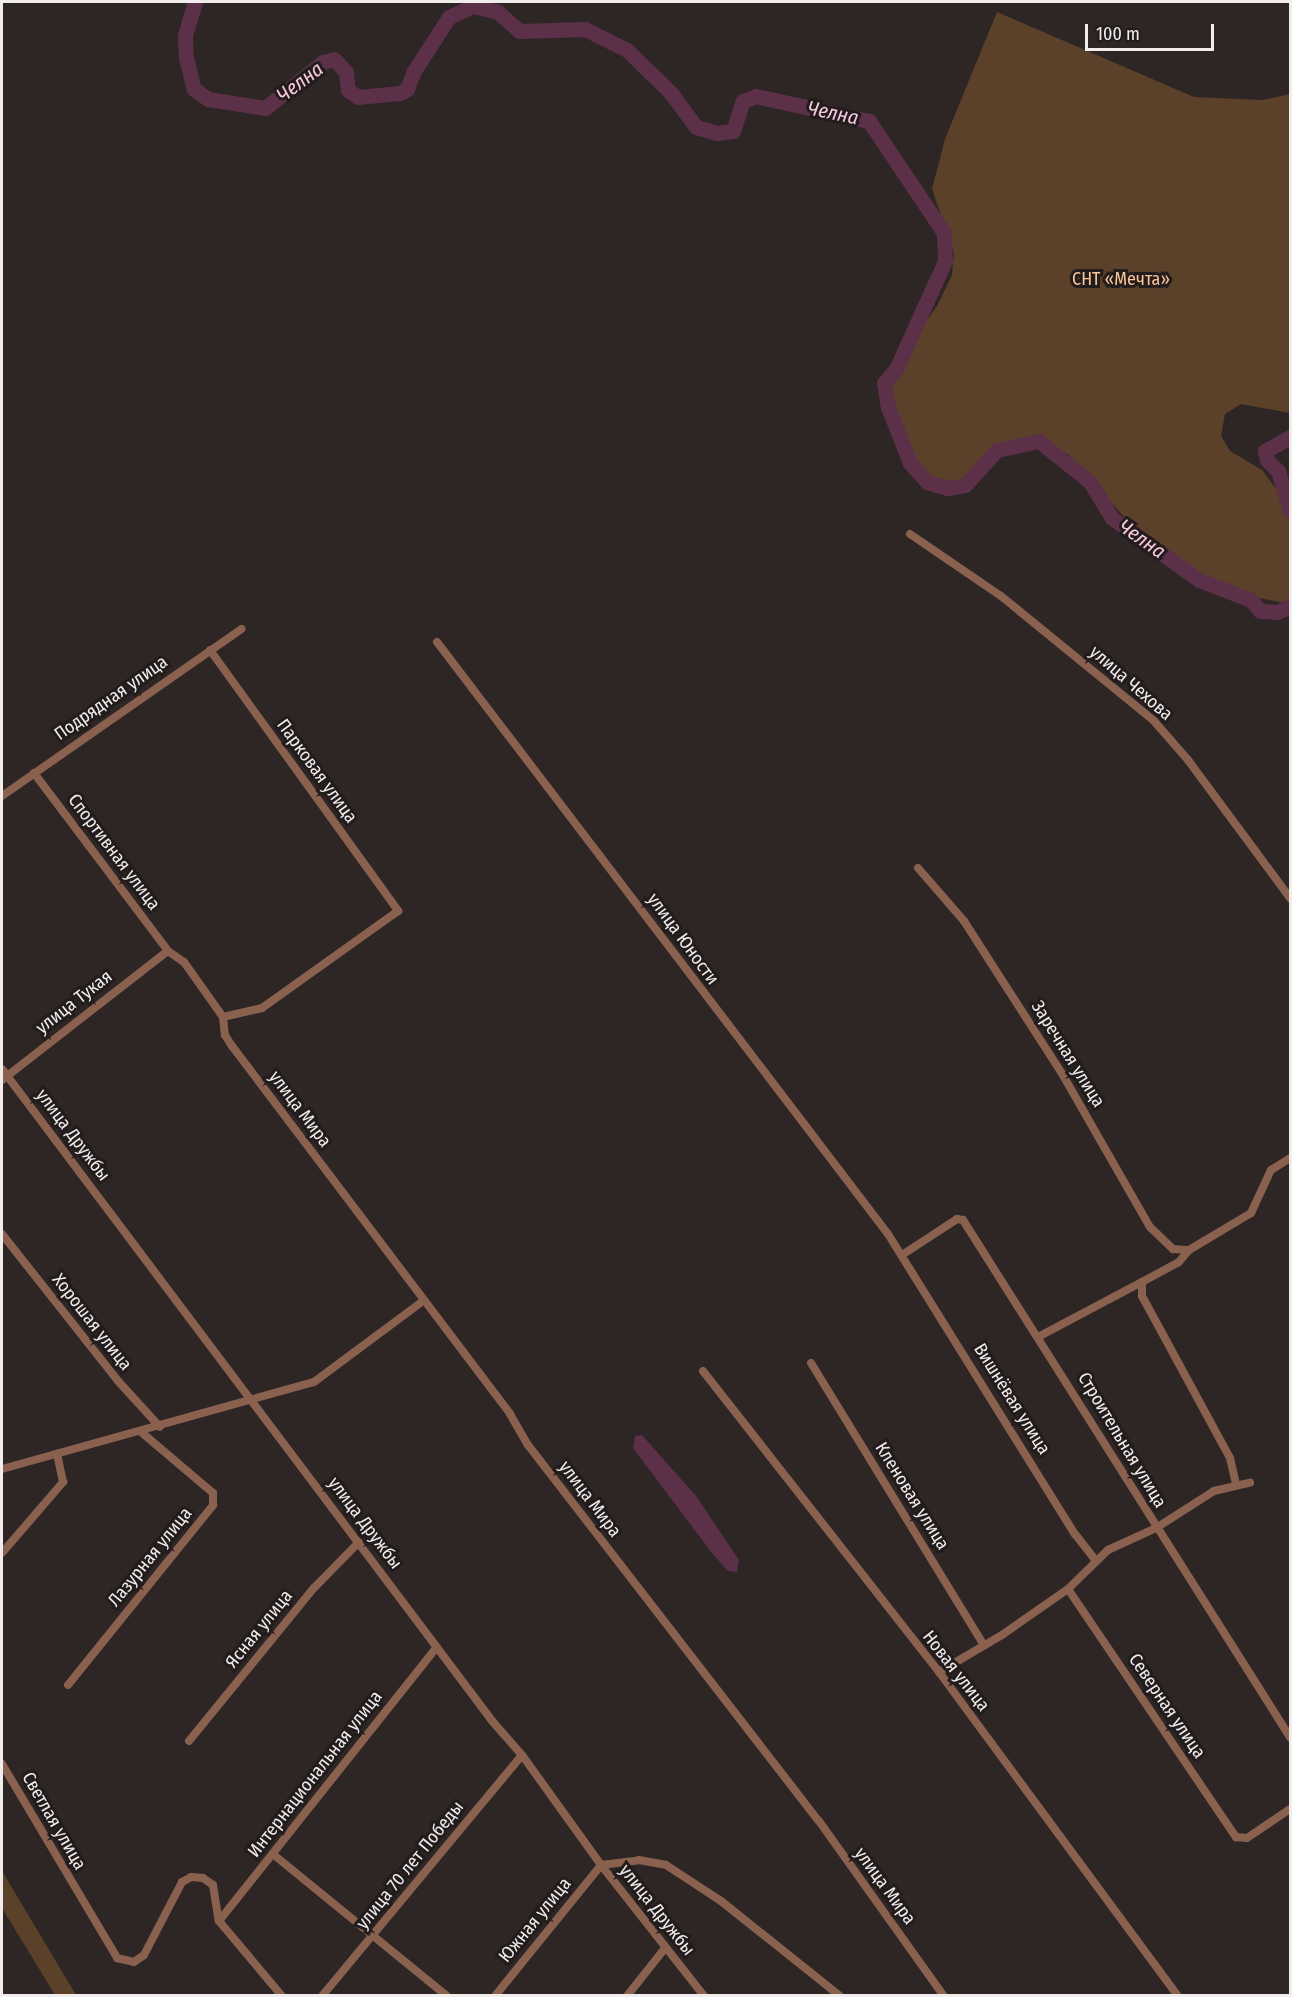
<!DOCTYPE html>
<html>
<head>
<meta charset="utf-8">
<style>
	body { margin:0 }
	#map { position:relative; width:1292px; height:1997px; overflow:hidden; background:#2d2625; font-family:"Fira Sans Condensed",sans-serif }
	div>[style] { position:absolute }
	.green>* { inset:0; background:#5b412a }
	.water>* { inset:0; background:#5d304a }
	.river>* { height:15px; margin:-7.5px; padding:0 7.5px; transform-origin:7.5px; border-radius:7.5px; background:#5d304a }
	.minor>* { height:8px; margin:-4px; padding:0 4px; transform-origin:4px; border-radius:4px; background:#8a604f }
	span { translate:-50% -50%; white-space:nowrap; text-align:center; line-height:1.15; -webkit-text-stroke:6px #231c1c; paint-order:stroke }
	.park-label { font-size:18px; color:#f9c598 }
	.street-label { font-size:18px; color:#f2eded }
	.water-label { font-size:20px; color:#f8c8e1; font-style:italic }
	.frame { position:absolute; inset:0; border:3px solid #f2eded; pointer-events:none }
	.scale { position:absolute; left:1085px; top:24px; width:129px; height:27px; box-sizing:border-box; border:3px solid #f2eded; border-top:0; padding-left:8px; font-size:18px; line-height:21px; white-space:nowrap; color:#f2eded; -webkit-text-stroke:4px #231c1c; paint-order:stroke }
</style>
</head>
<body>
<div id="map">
	<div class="green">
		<i style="clip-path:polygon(997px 12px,1194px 97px,1263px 100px,1290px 94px,1290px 413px,1241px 404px,1225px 414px,1221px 436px,1230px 451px,1262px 470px,1290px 507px,1290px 604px,1244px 595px,1197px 575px,1142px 537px,1069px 455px,1051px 444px,1000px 453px,974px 484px,945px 488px,919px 468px,904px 441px,887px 402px,886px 382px,902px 369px,916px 335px,937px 306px,952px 275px,954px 253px,932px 189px,945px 139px)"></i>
		<i style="clip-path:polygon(2px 1871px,76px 1995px,55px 1995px,2px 1908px)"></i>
	</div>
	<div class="water">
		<i style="clip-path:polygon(642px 1435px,696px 1496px,739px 1560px,737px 1572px,728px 1571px,712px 1553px,633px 1448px,635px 1436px)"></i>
	</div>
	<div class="river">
		<i style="left:195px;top:2px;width:34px;rotate:107deg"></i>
		<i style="left:185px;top:35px;width:23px;rotate:88deg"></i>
		<i style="left:186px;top:58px;width:32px;rotate:76deg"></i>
		<i style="left:194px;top:89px;width:17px;rotate:36deg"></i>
		<i style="left:208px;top:99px;width:58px;rotate:9deg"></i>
		<i style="left:265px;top:108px;width:74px;rotate:-38.4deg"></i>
		<i style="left:323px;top:62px;width:11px;rotate:-15deg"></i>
		<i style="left:334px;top:59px;width:18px;rotate:47deg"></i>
		<i style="left:346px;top:72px;width:18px;rotate:84deg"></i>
		<i style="left:348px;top:90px;width:12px;rotate:35deg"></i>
		<i style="left:358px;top:97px;width:42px;rotate:-5.4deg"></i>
		<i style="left:400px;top:93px;width:8px;rotate:-30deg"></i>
		<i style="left:407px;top:89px;width:19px;rotate:-69deg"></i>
		<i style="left:414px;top:71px;width:64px;rotate:-57.1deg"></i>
		<i style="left:449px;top:17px;width:26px;rotate:-25deg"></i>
		<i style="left:473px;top:6px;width:26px;rotate:13deg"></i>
		<i style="left:498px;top:12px;width:28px;rotate:42deg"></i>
		<i style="left:519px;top:31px;width:66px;rotate:-1.7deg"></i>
		<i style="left:585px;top:29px;width:47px;rotate:26.6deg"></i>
		<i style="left:627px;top:50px;width:62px;rotate:44.3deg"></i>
		<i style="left:671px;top:93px;width:42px;rotate:53.7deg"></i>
		<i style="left:696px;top:127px;width:22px;rotate:16deg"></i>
		<i style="left:717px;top:133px;width:16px;rotate:-7deg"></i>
		<i style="left:733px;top:131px;width:32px;rotate:-72deg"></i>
		<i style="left:743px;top:101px;width:14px;rotate:-21deg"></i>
		<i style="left:756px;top:96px;width:116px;rotate:12.5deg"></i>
		<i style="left:869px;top:121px;width:135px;rotate:56.2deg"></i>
		<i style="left:944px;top:233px;width:28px;rotate:88deg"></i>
		<i style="left:945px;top:261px;width:119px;rotate:114.4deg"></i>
		<i style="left:896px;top:369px;width:18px;rotate:131deg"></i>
		<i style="left:884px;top:383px;width:24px;rotate:81deg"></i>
		<i style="left:888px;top:407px;width:60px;rotate:68.6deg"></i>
		<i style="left:910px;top:463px;width:25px;rotate:48deg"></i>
		<i style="left:927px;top:482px;width:21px;rotate:17deg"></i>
		<i style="left:947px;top:488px;width:18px;rotate:-9deg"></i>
		<i style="left:965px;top:485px;width:47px;rotate:-47.6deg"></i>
		<i style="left:997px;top:450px;width:43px;rotate:-12.1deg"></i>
		<i style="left:1039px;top:441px;width:65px;rotate:38.8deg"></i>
		<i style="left:1090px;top:482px;width:42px;rotate:58.6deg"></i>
		<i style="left:1112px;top:518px;width:107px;rotate:35.5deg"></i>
		<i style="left:1199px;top:580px;width:56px;rotate:21deg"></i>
		<i style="left:1251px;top:600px;width:14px;rotate:51deg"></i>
		<i style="left:1260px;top:611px;width:17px;rotate:3deg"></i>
		<i style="left:1277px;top:612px;width:14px;rotate:-25deg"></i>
		<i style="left:1290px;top:437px;width:29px;rotate:151deg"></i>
		<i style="left:1265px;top:451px;width:9px;rotate:77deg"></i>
		<i style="left:1267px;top:460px;width:16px;rotate:45deg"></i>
		<i style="left:1278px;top:471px;width:42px;rotate:73.3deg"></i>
	</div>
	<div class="minor">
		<i style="left:910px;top:534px;width:110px;rotate:34.3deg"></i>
		<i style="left:1001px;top:596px;width:198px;rotate:39.2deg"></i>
		<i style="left:1154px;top:721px;width:52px;rotate:48.9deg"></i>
		<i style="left:1188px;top:760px;width:172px;rotate:53.5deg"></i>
		<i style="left:437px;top:642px;width:744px;rotate:52.7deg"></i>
		<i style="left:888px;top:1234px;width:354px;rotate:58.1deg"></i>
		<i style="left:1075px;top:1534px;width:33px;rotate:52deg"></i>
		<i style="left:210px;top:650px;width:322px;rotate:54.2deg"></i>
		<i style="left:398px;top:911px;width:167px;rotate:144.5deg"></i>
		<i style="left:262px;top:1008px;width:40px;rotate:167deg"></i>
		<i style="left:34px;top:773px;width:223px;rotate:53deg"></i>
		<i style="left:168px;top:951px;width:19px;rotate:35deg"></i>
		<i style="left:184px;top:962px;width:67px;rotate:54.7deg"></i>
		<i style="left:223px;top:1017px;width:18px;rotate:84deg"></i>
		<i style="left:225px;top:1035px;width:13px;rotate:58deg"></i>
		<i style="left:232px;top:1046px;width:461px;rotate:52.9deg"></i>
		<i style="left:510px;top:1414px;width:36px;rotate:60deg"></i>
		<i style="left:528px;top:1445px;width:475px;rotate:52.3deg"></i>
		<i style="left:819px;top:1821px;width:215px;rotate:54.5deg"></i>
		<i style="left:2px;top:796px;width:292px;rotate:-34.9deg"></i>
		<i style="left:918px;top:868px;width:70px;rotate:49deg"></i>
		<i style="left:964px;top:921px;width:185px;rotate:57.3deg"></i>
		<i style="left:1064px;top:1077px;width:173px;rotate:60.2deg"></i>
		<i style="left:1150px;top:1227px;width:32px;rotate:44deg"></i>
		<i style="left:1173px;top:1249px;width:16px;rotate:4deg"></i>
		<i style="left:1189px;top:1250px;width:72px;rotate:-30.8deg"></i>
		<i style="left:1251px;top:1213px;width:47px;rotate:-65.1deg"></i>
		<i style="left:1271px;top:1170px;width:22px;rotate:-32deg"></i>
		<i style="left:2px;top:1069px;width:817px;rotate:53.06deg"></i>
		<i style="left:493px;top:1722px;width:44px;rotate:48.7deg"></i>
		<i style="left:522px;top:1755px;width:135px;rotate:54.3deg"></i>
		<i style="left:601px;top:1865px;width:167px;rotate:51.8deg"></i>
		<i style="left:2px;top:1080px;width:210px;rotate:-37.9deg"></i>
		<i style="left:2px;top:1234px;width:187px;rotate:51.7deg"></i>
		<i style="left:118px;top:1381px;width:62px;rotate:47.6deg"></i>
		<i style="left:1189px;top:1250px;width:16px;rotate:130deg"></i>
		<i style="left:1179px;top:1262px;width:42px;rotate:151.6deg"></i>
		<i style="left:1142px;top:1282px;width:14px;rotate:90deg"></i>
		<i style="left:1142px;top:1296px;width:184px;rotate:61.5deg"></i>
		<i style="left:1230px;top:1458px;width:28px;rotate:77deg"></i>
		<i style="left:902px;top:1255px;width:66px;rotate:-33.2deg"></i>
		<i style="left:957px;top:1219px;width:6px;rotate:9deg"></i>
		<i style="left:963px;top:1220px;width:612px;rotate:57.69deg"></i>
		<i style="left:1038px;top:1337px;width:118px;rotate:-27.9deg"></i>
		<i style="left:811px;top:1363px;width:331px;rotate:58.5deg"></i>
		<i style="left:703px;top:1371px;width:382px;rotate:51.9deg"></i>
		<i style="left:939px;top:1672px;width:403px;rotate:53.6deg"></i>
		<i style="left:2px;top:1469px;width:324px;rotate:-15.6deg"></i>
		<i style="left:314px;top:1382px;width:136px;rotate:-36.6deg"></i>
		<i style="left:2px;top:1553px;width:94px;rotate:-49.3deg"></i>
		<i style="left:63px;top:1482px;width:29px;rotate:-102deg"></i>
		<i style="left:1068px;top:1589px;width:300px;rotate:55.9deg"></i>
		<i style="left:1236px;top:1837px;width:11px;rotate:5deg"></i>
		<i style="left:1247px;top:1838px;width:52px;rotate:-34deg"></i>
		<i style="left:939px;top:1672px;width:73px;rotate:-30.4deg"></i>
		<i style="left:1002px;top:1635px;width:80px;rotate:-34.9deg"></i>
		<i style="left:1068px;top:1589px;width:56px;rotate:-44.3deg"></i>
		<i style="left:1108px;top:1550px;width:53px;rotate:-24.6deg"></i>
		<i style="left:1156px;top:1528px;width:69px;rotate:-32.5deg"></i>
		<i style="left:1214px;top:1491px;width:37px;rotate:-13deg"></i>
		<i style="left:68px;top:1685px;width:231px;rotate:-51.1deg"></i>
		<i style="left:213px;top:1505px;width:12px;rotate:-90deg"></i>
		<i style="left:213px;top:1493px;width:96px;rotate:-139.7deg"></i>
		<i style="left:189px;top:1741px;width:198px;rotate:-50.8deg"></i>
		<i style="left:314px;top:1588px;width:64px;rotate:-45.6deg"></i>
		<i style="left:2px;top:1764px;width:226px;rotate:59.3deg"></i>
		<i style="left:117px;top:1958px;width:17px;rotate:13deg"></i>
		<i style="left:134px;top:1962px;width:12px;rotate:-35deg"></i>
		<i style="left:144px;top:1955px;width:82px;rotate:-62.5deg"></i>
		<i style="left:182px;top:1882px;width:10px;rotate:-29deg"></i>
		<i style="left:191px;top:1877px;width:12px;rotate:5deg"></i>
		<i style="left:203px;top:1878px;width:12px;rotate:35deg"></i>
		<i style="left:213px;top:1885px;width:36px;rotate:81deg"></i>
		<i style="left:219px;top:1921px;width:98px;rotate:50deg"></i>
		<i style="left:274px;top:1855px;width:223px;rotate:39.2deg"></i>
		<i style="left:219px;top:1921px;width:350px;rotate:-51.5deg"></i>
		<i style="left:322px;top:1996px;width:313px;rotate:-50.3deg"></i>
		<i style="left:495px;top:1996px;width:169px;rotate:-51deg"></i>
		<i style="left:601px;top:1865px;width:38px;rotate:-7deg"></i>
		<i style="left:639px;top:1860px;width:27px;rotate:10deg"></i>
		<i style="left:666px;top:1865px;width:66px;rotate:33.2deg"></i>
		<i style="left:721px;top:1901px;width:152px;rotate:38.6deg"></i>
		<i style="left:627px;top:1996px;width:61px;rotate:-51.6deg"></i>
	</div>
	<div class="park-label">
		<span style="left:1121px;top:279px">СНТ «Мечта»</span>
	</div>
	<div class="street-label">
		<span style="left:1131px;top:683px;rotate:41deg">улица Чехова</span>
		<span style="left:111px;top:698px;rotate:-35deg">Подрядная улица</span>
		<span style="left:317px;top:771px;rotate:54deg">Парковая улица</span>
		<span style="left:114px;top:852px;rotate:53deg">Спортивная улица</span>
		<span style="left:683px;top:939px;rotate:54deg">улица Юности</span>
		<span style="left:74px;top:1002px;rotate:-38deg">улица Тукая</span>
		<span style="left:1068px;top:1054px;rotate:58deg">Заречная улица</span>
		<span style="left:300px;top:1109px;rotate:53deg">улица Мира</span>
		<span style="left:73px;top:1135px;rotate:53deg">улица Дружбы</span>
		<span style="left:92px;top:1322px;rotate:52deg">Хорошая улица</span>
		<span style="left:1012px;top:1399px;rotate:58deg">Вишнёвая улица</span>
		<span style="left:1122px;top:1440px;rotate:59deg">Строительная улица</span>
		<span style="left:912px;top:1496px;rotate:58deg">Кленовая улица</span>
		<span style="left:590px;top:1499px;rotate:53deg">улица Мира</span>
		<span style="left:365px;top:1523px;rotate:53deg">улица Дружбы</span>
		<span style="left:150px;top:1557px;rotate:-51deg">Лазурная улица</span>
		<span style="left:259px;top:1629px;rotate:-51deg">Ясная улица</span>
		<span style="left:956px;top:1671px;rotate:52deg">Новая улица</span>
		<span style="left:1167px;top:1706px;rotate:56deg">Северная улица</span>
		<span style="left:315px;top:1774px;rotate:-52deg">Интернациональная улица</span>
		<span style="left:54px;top:1821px;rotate:60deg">Светлая улица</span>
		<span style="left:410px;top:1865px;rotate:-51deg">улица 70 лет Победы</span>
		<span style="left:885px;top:1886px;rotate:54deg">улица Мира</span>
		<span style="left:657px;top:1910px;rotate:52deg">улица Дружбы</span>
		<span style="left:535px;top:1920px;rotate:-51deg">Южная улица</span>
	</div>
	<div class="water-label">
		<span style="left:300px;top:82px;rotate:-37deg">Челна</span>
		<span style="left:833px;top:113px;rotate:12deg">Челна</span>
		<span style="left:1142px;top:539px;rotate:35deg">Челна</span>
	</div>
	<div class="frame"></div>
	<div class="scale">100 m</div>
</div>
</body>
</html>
